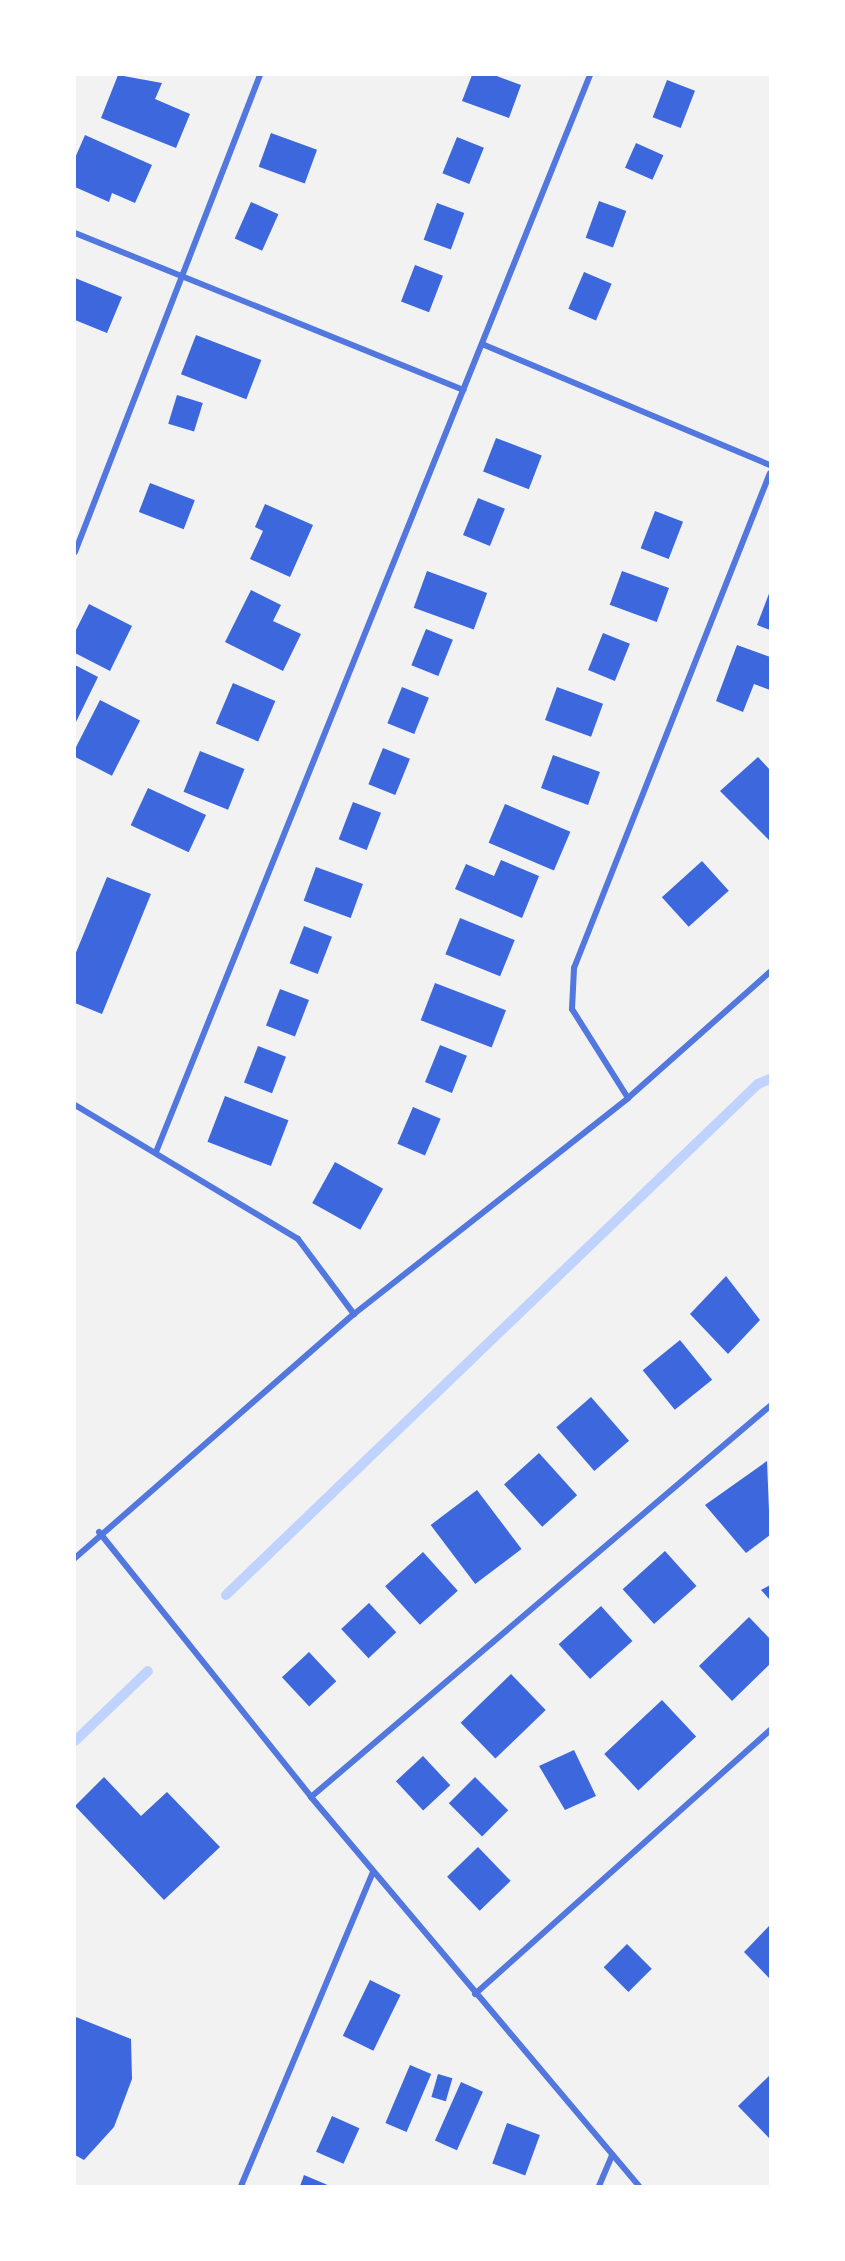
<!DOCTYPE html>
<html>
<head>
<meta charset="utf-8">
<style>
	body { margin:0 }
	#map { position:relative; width:845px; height:2261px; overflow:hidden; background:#f2f2f2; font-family:Mulish,sans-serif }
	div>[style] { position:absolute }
	.stream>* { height:10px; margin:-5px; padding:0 5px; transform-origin:5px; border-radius:5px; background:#bfd3fe }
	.building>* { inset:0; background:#3d67dc; transform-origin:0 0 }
	.minor>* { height:6px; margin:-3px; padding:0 3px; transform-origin:3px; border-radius:3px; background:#5277de }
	span { translate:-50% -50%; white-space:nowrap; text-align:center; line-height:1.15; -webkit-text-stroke:4.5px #fff; paint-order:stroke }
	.frame { position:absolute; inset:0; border:76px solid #fff; pointer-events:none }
</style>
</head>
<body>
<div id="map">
	<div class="stream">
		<i style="left:226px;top:1595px;width:738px;rotate:-43.85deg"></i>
		<i style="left:758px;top:1084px;width:13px;rotate:-23deg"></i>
		<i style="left:75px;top:1741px;width:101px;rotate:-43.8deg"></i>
	</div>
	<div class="building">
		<i style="clip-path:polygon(118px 75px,162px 83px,155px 99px,190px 114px,176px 148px,101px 118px)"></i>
		<i style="clip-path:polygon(472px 75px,494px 75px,521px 85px,509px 118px,462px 101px)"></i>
		<i style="left:667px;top:80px;width:30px;height:40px;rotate:21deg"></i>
		<i style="left:271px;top:133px;width:49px;height:36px;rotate:20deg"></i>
		<i style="clip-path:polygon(85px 135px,152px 165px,135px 203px,112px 193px,109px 202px,75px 187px,75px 158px)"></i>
		<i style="left:457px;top:137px;width:29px;height:39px;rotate:22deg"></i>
		<i style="left:636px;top:143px;width:30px;height:27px;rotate:24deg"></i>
		<i style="left:599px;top:201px;width:29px;height:39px;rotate:20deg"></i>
		<i style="left:251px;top:202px;width:30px;height:40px;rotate:24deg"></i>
		<i style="left:437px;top:203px;width:29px;height:39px;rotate:20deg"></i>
		<i style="left:415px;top:265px;width:30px;height:39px;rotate:21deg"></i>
		<i style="left:584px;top:272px;width:30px;height:40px;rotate:23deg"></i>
		<i style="clip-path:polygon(75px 278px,122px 297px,107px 333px,75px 320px)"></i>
		<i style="left:196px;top:335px;width:70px;height:42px;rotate:21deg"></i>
		<i style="left:177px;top:395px;width:27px;height:30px;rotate:17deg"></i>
		<i style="left:496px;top:438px;width:49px;height:36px;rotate:21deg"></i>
		<i style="left:150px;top:483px;width:48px;height:31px;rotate:21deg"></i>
		<i style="left:478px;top:498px;width:29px;height:40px;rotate:22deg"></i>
		<i style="clip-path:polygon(265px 504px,313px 525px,290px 577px,250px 559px,263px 531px,255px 527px)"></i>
		<i style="left:655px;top:511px;width:30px;height:40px;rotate:21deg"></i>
		<i style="left:427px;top:571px;width:64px;height:39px;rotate:20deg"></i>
		<i style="left:622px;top:571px;width:50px;height:36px;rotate:20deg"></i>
		<i style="clip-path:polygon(251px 590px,281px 605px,273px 621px,301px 634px,283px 671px,225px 642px)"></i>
		<i style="clip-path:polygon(770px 591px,770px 630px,757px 625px)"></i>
		<i style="clip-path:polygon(89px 604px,132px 626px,110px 671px,75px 653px,75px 632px)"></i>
		<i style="left:426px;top:629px;width:29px;height:39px;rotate:22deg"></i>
		<i style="left:603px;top:633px;width:29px;height:40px;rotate:22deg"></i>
		<i style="clip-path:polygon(737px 645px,770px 657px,770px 690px,754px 684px,743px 712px,716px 701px)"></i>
		<i style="clip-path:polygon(75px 665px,98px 677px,75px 724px)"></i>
		<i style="left:233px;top:683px;width:46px;height:44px;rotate:23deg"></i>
		<i style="left:402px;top:687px;width:29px;height:39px;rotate:22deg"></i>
		<i style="left:557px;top:687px;width:49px;height:35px;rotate:20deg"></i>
		<i style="left:100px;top:700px;width:45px;height:62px;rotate:27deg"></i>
		<i style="left:383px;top:748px;width:29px;height:39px;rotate:22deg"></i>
		<i style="left:200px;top:751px;width:48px;height:44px;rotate:22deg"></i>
		<i style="left:553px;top:755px;width:50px;height:35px;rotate:20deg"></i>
		<i style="clip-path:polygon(758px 757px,770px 770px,770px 841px,720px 791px)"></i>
		<i style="left:148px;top:788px;width:64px;height:41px;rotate:25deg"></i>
		<i style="left:353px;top:802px;width:30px;height:40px;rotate:21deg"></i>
		<i style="left:505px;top:804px;width:71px;height:42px;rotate:23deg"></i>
		<i style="clip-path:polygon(501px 860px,539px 876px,522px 918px,455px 889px,466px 864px,494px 876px)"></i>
		<i style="left:702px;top:861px;width:40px;height:54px;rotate:48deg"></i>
		<i style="left:316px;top:867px;width:50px;height:36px;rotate:20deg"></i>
		<i style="clip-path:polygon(107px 877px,151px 894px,102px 1014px,75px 1003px,75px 955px)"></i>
		<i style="left:460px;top:918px;width:59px;height:39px;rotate:22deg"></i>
		<i style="left:304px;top:926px;width:30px;height:40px;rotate:21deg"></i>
		<i style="left:435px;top:983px;width:76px;height:40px;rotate:21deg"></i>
		<i style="left:280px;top:989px;width:31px;height:39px;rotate:21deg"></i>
		<i style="left:440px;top:1045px;width:29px;height:40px;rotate:22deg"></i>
		<i style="left:258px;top:1046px;width:30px;height:39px;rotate:21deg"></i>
		<i style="left:225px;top:1096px;width:68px;height:49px;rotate:21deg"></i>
		<i style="left:413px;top:1107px;width:30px;height:40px;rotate:23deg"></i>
		<i style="left:335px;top:1162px;width:55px;height:47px;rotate:29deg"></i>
		<i style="clip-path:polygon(726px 1276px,760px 1320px,728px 1354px,690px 1314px)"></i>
		<i style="left:680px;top:1340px;width:51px;height:48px;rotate:51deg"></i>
		<i style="left:591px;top:1397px;width:58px;height:46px;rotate:49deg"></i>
		<i style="left:539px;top:1453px;width:57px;height:47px;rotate:48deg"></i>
		<i style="clip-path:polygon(767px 1461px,770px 1535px,746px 1553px,705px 1505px)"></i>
		<i style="left:477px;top:1490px;width:74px;height:58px;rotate:53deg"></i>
		<i style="left:665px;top:1551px;width:47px;height:57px;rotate:48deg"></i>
		<i style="left:423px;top:1552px;width:52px;height:51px;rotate:48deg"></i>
		<i style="clip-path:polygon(770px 1585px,770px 1600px,761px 1590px)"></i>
		<i style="left:369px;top:1603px;width:40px;height:38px;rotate:47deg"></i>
		<i style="left:601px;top:1606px;width:47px;height:57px;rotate:48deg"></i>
		<i style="clip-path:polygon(749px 1617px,770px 1639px,770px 1664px,732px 1701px,699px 1666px)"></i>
		<i style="left:309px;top:1652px;width:40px;height:37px;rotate:47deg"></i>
		<i style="left:511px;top:1674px;width:50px;height:70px;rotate:46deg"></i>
		<i style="left:662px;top:1700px;width:50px;height:79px;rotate:47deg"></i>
		<i style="clip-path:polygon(574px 1750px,596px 1796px,565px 1810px,539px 1766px)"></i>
		<i style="left:423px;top:1756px;width:40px;height:37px;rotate:47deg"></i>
		<i style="clip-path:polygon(104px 1777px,141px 1816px,167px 1792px,220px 1847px,164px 1900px,75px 1806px)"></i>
		<i style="left:475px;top:1777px;width:47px;height:37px;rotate:45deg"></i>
		<i style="left:478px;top:1847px;width:47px;height:43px;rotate:46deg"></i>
		<i style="clip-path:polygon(770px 1925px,770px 1979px,744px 1952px)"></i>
		<i style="left:627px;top:1944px;width:35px;height:33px;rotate:45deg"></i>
		<i style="left:370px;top:1980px;width:34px;height:62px;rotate:26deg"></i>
		<i style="clip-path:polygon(76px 2017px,131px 2039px,132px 2079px,114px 2127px,84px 2160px,75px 2155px)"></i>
		<i style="left:410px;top:2065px;width:23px;height:63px;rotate:23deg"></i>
		<i style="left:438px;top:2074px;width:15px;height:24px;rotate:16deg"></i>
		<i style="clip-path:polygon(770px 2075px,770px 2139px,738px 2106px)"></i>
		<i style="left:461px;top:2082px;width:24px;height:64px;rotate:24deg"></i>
		<i style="left:332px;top:2116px;width:30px;height:39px;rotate:24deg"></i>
		<i style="left:507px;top:2123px;width:35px;height:43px;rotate:20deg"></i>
		<i style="clip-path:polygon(304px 2175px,330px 2186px,300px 2186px)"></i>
	</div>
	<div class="minor">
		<i style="left:75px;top:233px;width:419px;rotate:22deg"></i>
		<i style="left:482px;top:344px;width:312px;rotate:22.8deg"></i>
		<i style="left:75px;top:552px;width:512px;rotate:-68.8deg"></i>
		<i style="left:628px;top:1098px;width:105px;rotate:-122.2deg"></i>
		<i style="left:572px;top:1009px;width:41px;rotate:-87.2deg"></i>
		<i style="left:574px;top:968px;width:532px;rotate:-68.4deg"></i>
		<i style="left:75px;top:1105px;width:260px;rotate:31deg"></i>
		<i style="left:298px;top:1239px;width:94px;rotate:53.3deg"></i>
		<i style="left:156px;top:1152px;width:1161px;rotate:-68.05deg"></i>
		<i style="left:99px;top:1532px;width:339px;rotate:51.3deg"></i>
		<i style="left:311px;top:1797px;width:509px;rotate:49.86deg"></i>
		<i style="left:75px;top:1558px;width:371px;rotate:-41.2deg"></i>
		<i style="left:354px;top:1314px;width:349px;rotate:-38.2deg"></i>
		<i style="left:628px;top:1098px;width:190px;rotate:-41.6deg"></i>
		<i style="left:311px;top:1797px;width:603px;rotate:-40.43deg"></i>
		<i style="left:475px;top:1994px;width:396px;rotate:-41.8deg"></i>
		<i style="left:241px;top:2186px;width:341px;rotate:-67.2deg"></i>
		<i style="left:599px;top:2186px;width:34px;rotate:-67deg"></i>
	</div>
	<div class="frame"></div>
</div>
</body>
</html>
